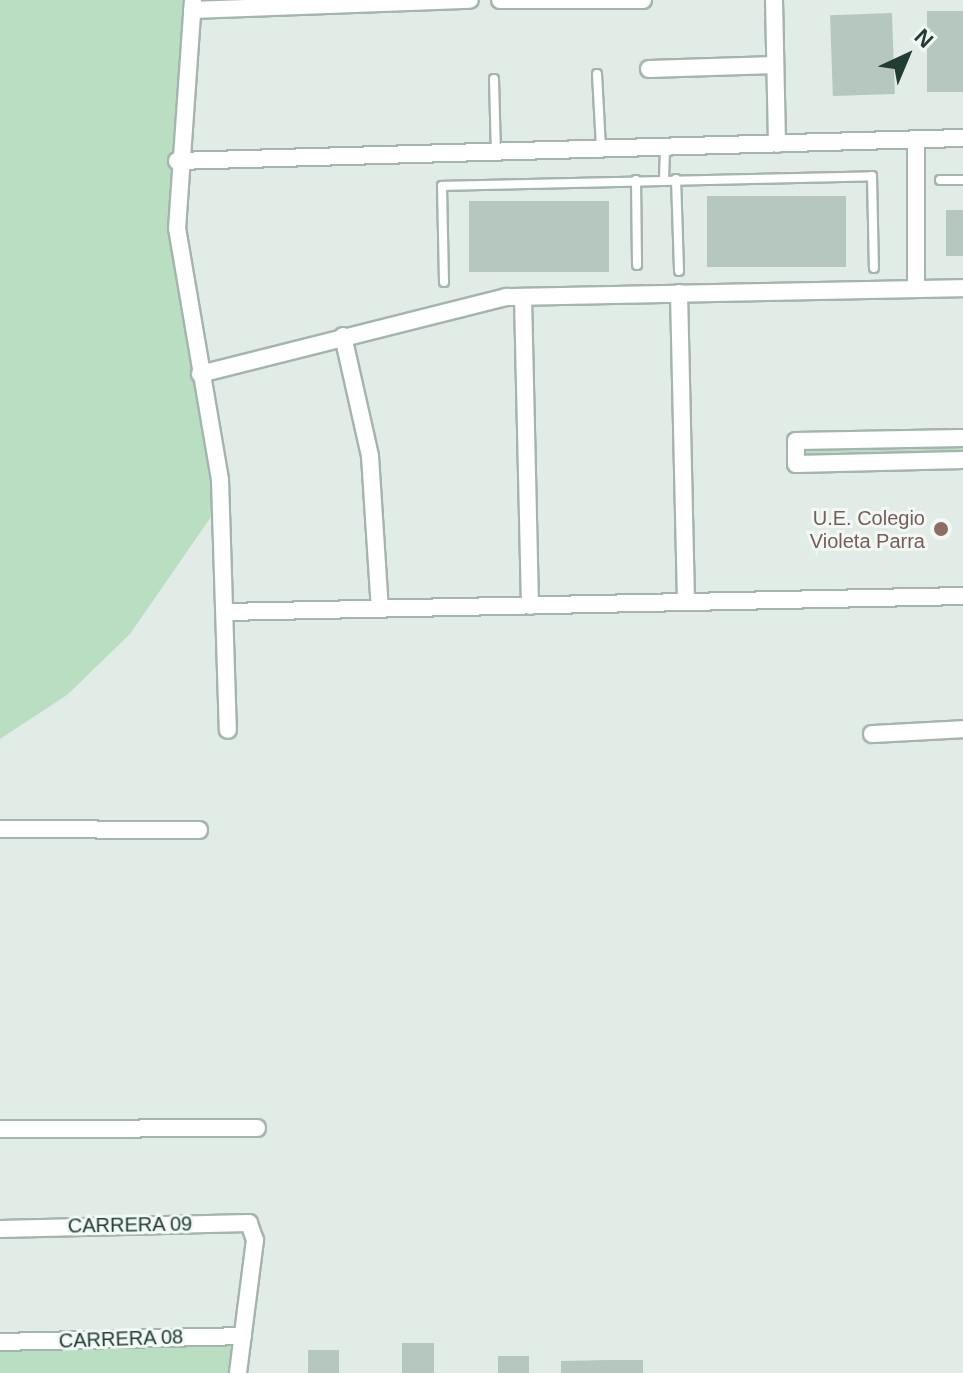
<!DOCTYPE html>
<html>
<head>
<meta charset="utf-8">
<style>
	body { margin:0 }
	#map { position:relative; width:963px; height:1373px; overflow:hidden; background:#e1ece7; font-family:Arial,sans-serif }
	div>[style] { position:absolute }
	.green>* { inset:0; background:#b9dec2; transform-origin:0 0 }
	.building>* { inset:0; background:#b6c7bf; transform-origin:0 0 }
	.roads { filter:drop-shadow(2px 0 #a4b4ae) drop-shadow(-2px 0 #a4b4ae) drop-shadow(0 2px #a4b4ae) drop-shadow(0 -2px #a4b4ae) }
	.service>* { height:8px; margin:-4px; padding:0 4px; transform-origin:4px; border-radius:4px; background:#fff }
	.minor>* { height:16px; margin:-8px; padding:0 8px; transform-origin:8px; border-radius:8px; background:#fff }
	.dots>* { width:22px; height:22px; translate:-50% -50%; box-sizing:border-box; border:4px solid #f1f8f5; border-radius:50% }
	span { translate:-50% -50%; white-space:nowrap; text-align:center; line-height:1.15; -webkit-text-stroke:6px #f1f8f5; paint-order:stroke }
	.education-label { font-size:20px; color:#785e54 }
	.right { translate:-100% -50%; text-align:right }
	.street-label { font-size:20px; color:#213d34 }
	.north { position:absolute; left:867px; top:16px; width:80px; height:80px; -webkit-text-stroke:6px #f1f8f5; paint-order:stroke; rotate:44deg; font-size:22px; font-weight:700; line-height:32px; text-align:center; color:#213d34 }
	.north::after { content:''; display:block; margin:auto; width:28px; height:36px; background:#213d34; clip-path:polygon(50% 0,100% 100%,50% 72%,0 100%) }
</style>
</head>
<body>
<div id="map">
	<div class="green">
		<i style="clip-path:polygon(0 0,470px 0,192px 10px,176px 191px,222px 501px,130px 634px,67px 695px,0 739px)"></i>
		<i style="left:963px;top:438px;width:22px;height:167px;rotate:90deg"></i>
		<i style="clip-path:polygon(243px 1336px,238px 1373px,0 1373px,0 1342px)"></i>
	</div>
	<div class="building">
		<i style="left:963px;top:11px;width:81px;height:36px;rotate:90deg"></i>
		<i style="left:892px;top:13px;width:81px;height:62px;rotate:88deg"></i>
		<i style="left:707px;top:196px;width:139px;height:71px"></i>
		<i style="left:469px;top:201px;width:140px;height:71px"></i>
		<i style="left:963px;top:210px;width:46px;height:17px;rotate:90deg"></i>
		<i style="left:402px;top:1343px;width:32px;height:30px"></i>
		<i style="left:308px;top:1350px;width:31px;height:23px"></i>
		<i style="left:498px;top:1356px;width:31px;height:17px"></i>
		<i style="clip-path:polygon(608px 1360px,643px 1360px,643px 1373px,561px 1373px,561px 1361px)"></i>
	</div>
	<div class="roads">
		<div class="service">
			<i style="left:597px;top:74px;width:75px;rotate:86.9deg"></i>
			<i style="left:494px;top:79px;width:74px;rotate:88.5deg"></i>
			<i style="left:664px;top:179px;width:31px;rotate:-88deg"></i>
			<i style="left:676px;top:179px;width:92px;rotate:88.1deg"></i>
			<i style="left:636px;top:180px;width:85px;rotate:89.3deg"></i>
			<i style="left:940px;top:180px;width:23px"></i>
			<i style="left:444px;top:282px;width:96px;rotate:-91.2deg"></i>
			<i style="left:442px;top:186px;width:430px;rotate:-1.3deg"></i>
			<i style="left:872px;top:176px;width:92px;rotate:88.8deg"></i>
		</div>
		<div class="minor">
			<i style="left:193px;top:0;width:229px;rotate:94deg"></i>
			<i style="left:177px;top:228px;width:256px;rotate:80.3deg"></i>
			<i style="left:220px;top:480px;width:250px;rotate:88.2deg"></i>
			<i style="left:500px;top:0;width:143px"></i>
			<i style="left:774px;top:0;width:144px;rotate:88.8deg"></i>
			<i style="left:192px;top:10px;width:278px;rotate:-2.1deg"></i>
			<i style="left:649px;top:69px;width:126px;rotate:-1.8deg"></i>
			<i style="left:916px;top:140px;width:149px;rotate:90deg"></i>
			<i style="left:177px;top:161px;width:786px;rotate:-1.68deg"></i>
			<i style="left:679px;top:293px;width:309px;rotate:88.7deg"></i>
			<i style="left:523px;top:297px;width:309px;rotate:88.7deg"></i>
			<i style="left:343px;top:336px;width:123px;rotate:77.3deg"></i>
			<i style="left:370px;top:456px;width:153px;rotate:86.3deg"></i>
			<i style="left:200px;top:374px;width:316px;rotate:-14.1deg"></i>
			<i style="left:506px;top:297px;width:457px;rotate:-1.1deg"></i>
			<i style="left:963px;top:438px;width:167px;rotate:179deg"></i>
			<i style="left:796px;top:441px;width:23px;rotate:90deg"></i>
			<i style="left:796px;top:464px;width:167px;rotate:-1.4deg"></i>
			<i style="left:225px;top:612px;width:738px;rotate:-1.24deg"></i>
			<i style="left:872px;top:734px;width:91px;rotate:-3.1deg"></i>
			<i style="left:0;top:829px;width:199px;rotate:0.3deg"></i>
			<i style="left:0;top:1129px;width:257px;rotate:-0.2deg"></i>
			<i style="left:0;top:1229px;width:249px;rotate:-1.4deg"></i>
			<i style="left:249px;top:1223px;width:18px;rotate:71deg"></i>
			<i style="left:255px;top:1240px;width:134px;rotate:97.3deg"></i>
			<i style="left:0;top:1342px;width:243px;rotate:-1.4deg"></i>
		</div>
	</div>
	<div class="dots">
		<i style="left:941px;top:529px;background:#8d6e63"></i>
	</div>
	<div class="education-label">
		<span class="right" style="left:925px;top:530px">U.E. Colegio<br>Violeta Parra</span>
	</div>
	<div class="street-label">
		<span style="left:130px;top:1225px;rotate:-1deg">CARRERA 09</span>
		<span style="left:121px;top:1339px;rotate:-2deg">CARRERA 08</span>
	</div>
	<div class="north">N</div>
</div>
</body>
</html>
